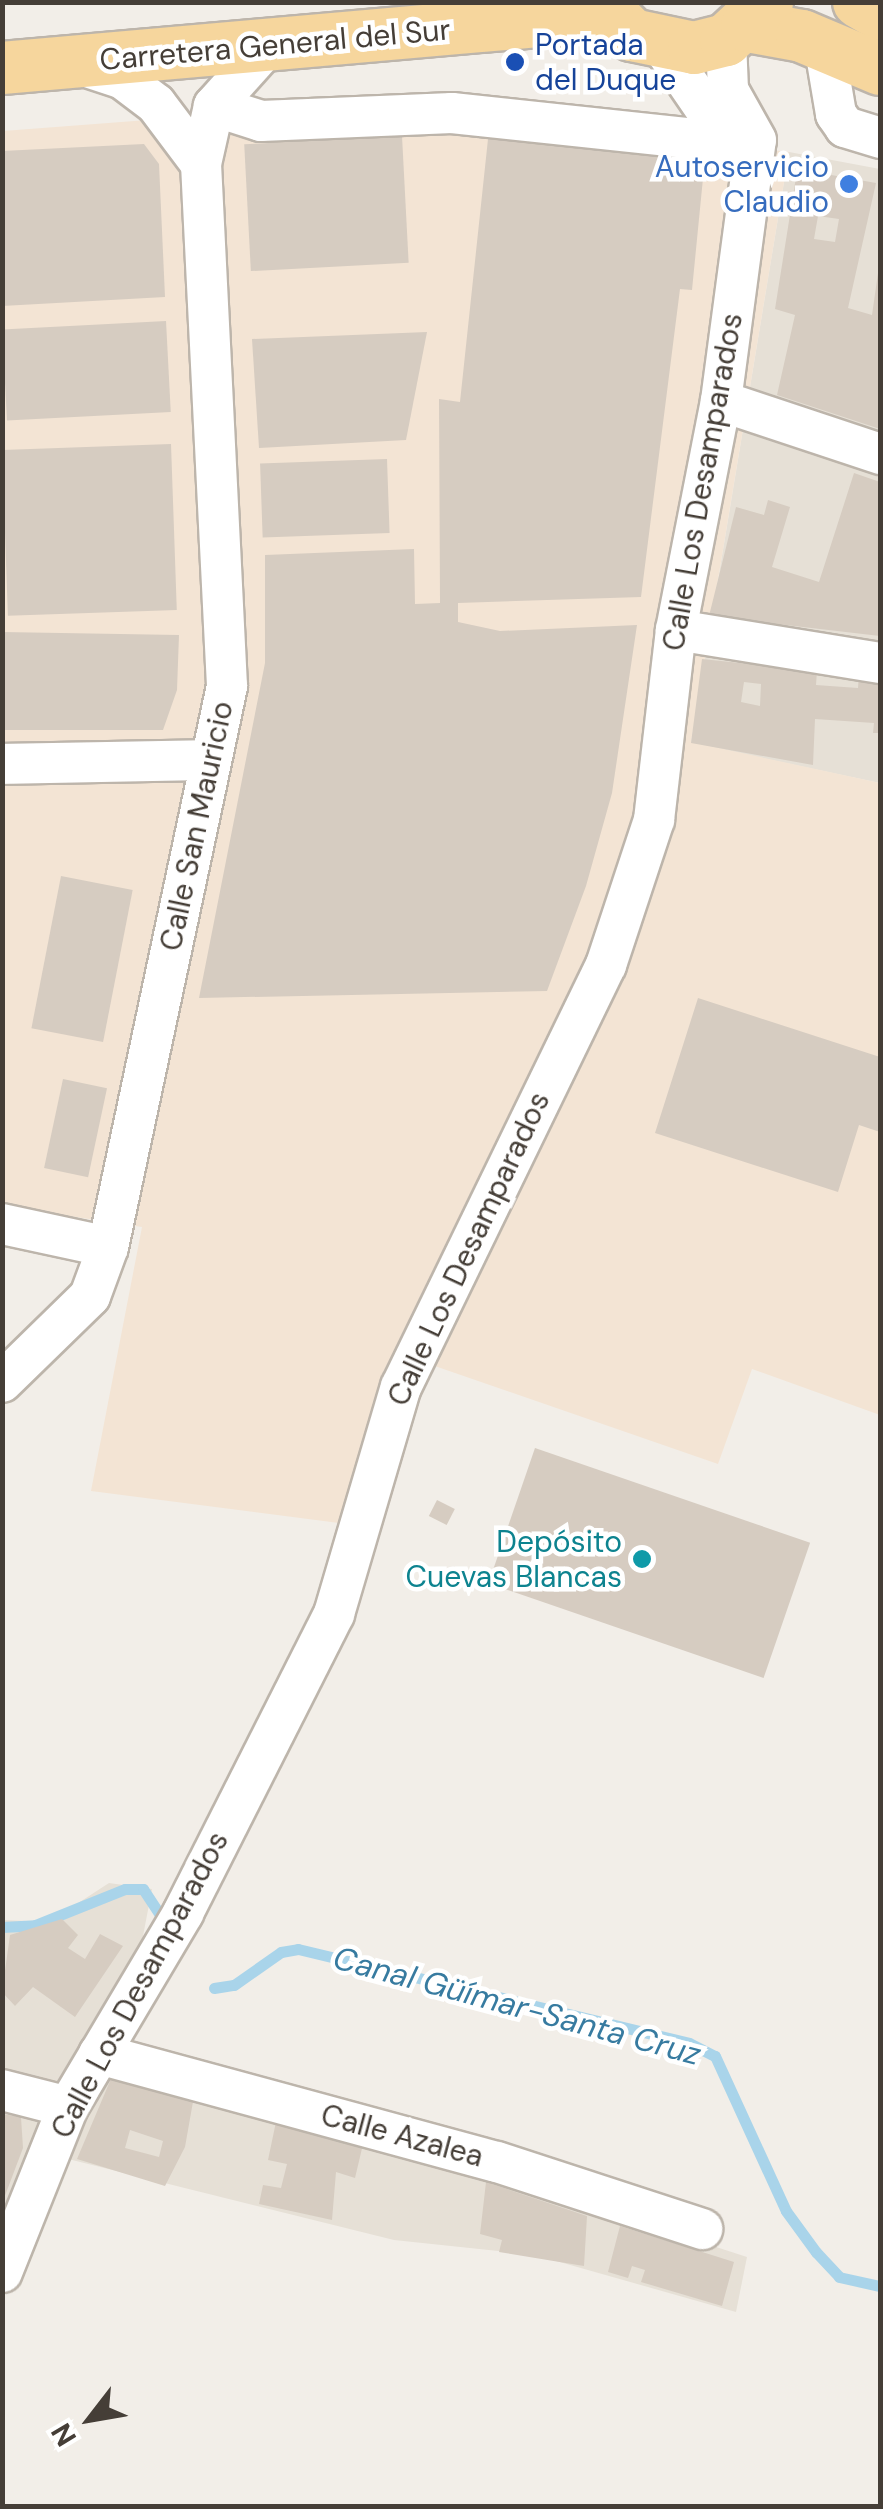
<!DOCTYPE html>
<html>
<head>
<meta charset="utf-8">
<style>
	body { margin:0 }
	#map { position:relative; width:883px; height:2509px; overflow:hidden; background:#f2eee8; font-family:"DM Sans",sans-serif }
	div>[style] { position:absolute }
	.residential>* { inset:0; background:#e6e0d6 }
	.commercial>* { inset:0; background:#f3e4d4 }
	.stream>* { height:11px; margin:-5.5px; padding:0 5.5px; transform-origin:5.5px; border-radius:5.5px; background:#a9d4ea }
	.building>* { inset:0; background:#d6ccc1; transform-origin:0 0 }
	.roads { filter:drop-shadow(2px 0 #bdb5ab) drop-shadow(-2px 0 #bdb5ab) drop-shadow(0 2px #bdb5ab) drop-shadow(0 -2px #bdb5ab) }
	.minor>* { height:40px; margin:-20px; padding:0 20px; transform-origin:20px; border-radius:20px; background:#fff }
	.major>* { height:52px; margin:-26px; padding:0 26px; transform-origin:26px; border-radius:26px; background:#f6d69d }
	.dots>* { width:28px; height:28px; translate:-50% -50%; box-sizing:border-box; border:5px solid #fff; border-radius:50% }
	span { translate:-50% -50%; white-space:nowrap; text-align:center; line-height:1.15; -webkit-text-stroke:9px #fff; paint-order:stroke }
	.street-label { font-size:30px; color:#453e37 }
	.transit-label { font-size:30px; color:#164399 }
	.left { translate:0 -50%; text-align:left }
	.shop-label { font-size:30px; color:#366cbe }
	.right { translate:-100% -50%; text-align:right }
	.culture-label { font-size:30px; color:#0d838f }
	.water-label { font-size:32px; color:#377ba0; font-style:italic }
	.frame { position:absolute; inset:0; border:5px solid #453e37; pointer-events:none }
	.north { position:absolute; left:40px; top:2369px; width:100px; height:100px; -webkit-text-stroke:8px #fff; paint-order:stroke; rotate:239deg; font-size:28px; font-weight:700; line-height:40px; text-align:center; color:#453e37 }
	.north::after { content:''; display:block; margin:auto; width:35px; height:45px; background:#453e37; clip-path:polygon(50% 0,100% 100%,50% 72%,0 100%) }
</style>
</head>
<body>
<div id="map">
	<div class="residential">
		<i style="clip-path:polygon(789px 152px,880px 169px,880px 783px,691px 743px)"></i>
		<i style="clip-path:polygon(109px 1883px,152px 1889px,117px 2072px,327px 2121px,747px 2257px,736px 2312px,535px 2255px,394px 2240px,28px 2149px,3px 2222px,3px 1920px,49px 1922px)"></i>
	</div>
	<div class="commercial">
		<i style="clip-path:polygon(359px 104px,789px 152px,691px 742px,880px 783px,880px 1415px,752px 1369px,718px 1464px,400px 1354px,339px 1523px,91px 1491px,142px 1227px,3px 1206px,3px 131px)"></i>
	</div>
	<div class="stream">
		<i style="left:2px;top:1927px;width:33px;rotate:-3deg"></i>
		<i style="left:35px;top:1925px;width:97px;rotate:-21.8deg"></i>
		<i style="left:125px;top:1889px;width:18px"></i>
		<i style="left:143px;top:1889px;width:42px;rotate:56.7deg"></i>
		<i style="left:214px;top:1988px;width:20px;rotate:-9deg"></i>
		<i style="left:234px;top:1985px;width:57px;rotate:-35.1deg"></i>
		<i style="left:281px;top:1952px;width:17px;rotate:-10deg"></i>
		<i style="left:298px;top:1949px;width:402px;rotate:13.5deg"></i>
		<i style="left:689px;top:2043px;width:29px;rotate:27deg"></i>
		<i style="left:715px;top:2056px;width:170px;rotate:65.4deg"></i>
		<i style="left:786px;top:2211px;width:51px;rotate:53.8deg"></i>
		<i style="left:816px;top:2252px;width:34px;rotate:47deg"></i>
		<i style="left:839px;top:2277px;width:42px;rotate:12.4deg"></i>
	</div>
	<div class="building">
		<i style="left:402px;top:136px;width:127px;height:158px;rotate:87deg"></i>
		<i style="clip-path:polygon(488px 139px,705px 158px,692px 290px,680px 289px,641px 597px,458px 603px,458px 622px,500px 631px,637px 625px,612px 793px,586px 886px,547px 991px,199px 998px,265px 663px,265px 555px,414px 549px,415px 604px,440px 603px,439px 399px,460px 402px)"></i>
		<i style="clip-path:polygon(144px 144px,159px 164px,165px 297px,2px 306px,2px 151px)"></i>
		<i style="clip-path:polygon(evenodd,809px 171px,876px 183px,848px 308px,872px 315px,880px 259px,880px 429px,777px 395px,795px 315px,775px 309px,796px 177px,809px 171px,818px 216px,839px 219px,835px 242px,814px 239px,818px 216px)"></i>
		<i style="left:166px;top:321px;width:91px;height:164px;rotate:87deg"></i>
		<i style="clip-path:polygon(427px 332px,406px 440px,259px 448px,252px 339px)"></i>
		<i style="left:171px;top:444px;width:166px;height:169px;rotate:88deg"></i>
		<i style="left:387px;top:459px;width:74px;height:127px;rotate:88deg"></i>
		<i style="clip-path:polygon(854px 473px,880px 482px,880px 636px,709px 616px,736px 507px,764px 515px,768px 500px,790px 507px,772px 567px,819px 582px)"></i>
		<i style="clip-path:polygon(2px 632px,179px 635px,177px 690px,163px 730px,2px 730px)"></i>
		<i style="clip-path:polygon(evenodd,702px 659px,817px 671px,816px 685px,858px 688px,859px 674px,880px 677px,880px 733px,873px 733px,874px 723px,815px 719px,813px 765px,691px 743px,702px 659px,744px 682px,761px 684px,760px 706px,741px 702px,744px 682px)"></i>
		<i style="left:61px;top:876px;width:73px;height:155px;rotate:11deg"></i>
		<i style="clip-path:polygon(698px 998px,880px 1057px,880px 1132px,859px 1125px,838px 1192px,655px 1133px)"></i>
		<i style="left:63px;top:1079px;width:45px;height:91px;rotate:12deg"></i>
		<i style="left:535px;top:1448px;width:291px;height:143px;rotate:19deg"></i>
		<i style="left:437px;top:1500px;width:20px;height:18px;rotate:27deg"></i>
		<i style="clip-path:polygon(62px 1919px,78px 1935px,68px 1948px,85px 1959px,100px 1934px,123px 1946px,75px 2017px,33px 1987px,15px 2006px,2px 1992px,10px 1935px)"></i>
		<i style="clip-path:polygon(evenodd,113px 2074px,194px 2096px,185px 2147px,165px 2186px,77px 2159px,113px 2074px,130px 2130px,163px 2141px,159px 2157px,125px 2148px,130px 2130px)"></i>
		<i style="clip-path:polygon(2px 2114px,21px 2117px,23px 2148px,3px 2201px)"></i>
		<i style="clip-path:polygon(277px 2117px,364px 2140px,355px 2178px,336px 2172px,332px 2220px,259px 2204px,263px 2185px,281px 2188px,287px 2164px,268px 2160px)"></i>
		<i style="clip-path:polygon(486px 2182px,587px 2216px,584px 2266px,499px 2252px,502px 2240px,480px 2234px)"></i>
		<i style="clip-path:polygon(620px 2226px,734px 2262px,722px 2306px,641px 2282px,645px 2270px,632px 2266px,628px 2278px,608px 2272px)"></i>
	</div>
	<div class="roads">
		<div class="minor">
			<i style="left:824px;top:43px;width:72px;rotate:80.4deg"></i>
			<i style="left:836px;top:114px;width:16px;rotate:55deg"></i>
			<i style="left:845px;top:127px;width:37px;rotate:17deg"></i>
			<i style="left:663px;top:47px;width:126px;rotate:55.7deg"></i>
			<i style="left:81px;top:65px;width:44px;rotate:18.4deg"></i>
			<i style="left:123px;top:79px;width:41px;rotate:37.1deg"></i>
			<i style="left:156px;top:104px;width:75px;rotate:53.1deg"></i>
			<i style="left:214px;top:106px;width:49px;rotate:17.7deg"></i>
			<i style="left:261px;top:121px;width:191px;rotate:-2.4deg"></i>
			<i style="left:452px;top:113px;width:275px;rotate:6.1deg"></i>
			<i style="left:721px;top:401px;width:168px;rotate:18.4deg"></i>
			<i style="left:676px;top:630px;width:207px;rotate:9.2deg"></i>
			<i style="left:2px;top:764px;width:208px;rotate:-1.1deg"></i>
			<i style="left:2px;top:1224px;width:108px;rotate:12.2deg"></i>
			<i style="left:2px;top:1382px;width:123px;rotate:-44.3deg"></i>
			<i style="left:90px;top:1296px;width:52px;rotate:-69.8deg"></i>
			<i style="left:108px;top:1247px;width:573px;rotate:-78.02deg"></i>
			<i style="left:227px;top:686px;width:523px;rotate:-92.85deg"></i>
			<i style="left:201px;top:164px;width:59px;rotate:-77.4deg"></i>
			<i style="left:214px;top:106px;width:78px;rotate:-48.1deg"></i>
			<i style="left:99px;top:2054px;width:412px;rotate:15.2deg"></i>
			<i style="left:497px;top:2162px;width:216px;rotate:18.1deg"></i>
			<i style="left:2px;top:2090px;width:68px;rotate:14.4deg"></i>
			<i style="left:2px;top:2272px;width:178px;rotate:-68.2deg"></i>
			<i style="left:68px;top:2107px;width:226px;rotate:-59.3deg"></i>
			<i style="left:183px;top:1913px;width:335px;rotate:-63.2deg"></i>
			<i style="left:334px;top:1614px;width:237px;rotate:-73.6deg"></i>
			<i style="left:401px;top:1387px;width:469px;rotate:-64.1deg"></i>
			<i style="left:606px;top:965px;width:153px;rotate:-71.7deg"></i>
			<i style="left:654px;top:820px;width:191px;rotate:-83.4deg"></i>
			<i style="left:676px;top:630px;width:233px;rotate:-78.9deg"></i>
			<i style="left:721px;top:401px;width:263px;rotate:-82.4deg"></i>
			<i style="left:756px;top:140px;width:57px;rotate:-119.2deg"></i>
			<i style="left:728px;top:90px;width:50px;rotate:-92.3deg"></i>
		</div>
		<div class="major">
			<i style="left:599px;top:2px;width:47px;rotate:45deg"></i>
			<i style="left:632px;top:35px;width:63px;rotate:11.8deg"></i>
			<i style="left:694px;top:48px;width:33px;rotate:-14deg"></i>
			<i style="left:726px;top:40px;width:56px;rotate:-42.8deg"></i>
			<i style="left:859px;top:2px;width:24px;rotate:30deg"></i>
			<i style="left:747px;top:26px;width:56px;rotate:10.3deg"></i>
			<i style="left:802px;top:36px;width:85px;rotate:22.9deg"></i>
			<i style="left:2px;top:68px;width:607px;rotate:-5.01deg"></i>
		</div>
	</div>
	<div class="dots">
		<i style="left:515px;top:62px;background:#1a4fb4"></i>
		<i style="left:849px;top:184px;background:#3f7fe0"></i>
		<i style="left:642px;top:1559px;background:#0f9aa8"></i>
	</div>
	<div class="street-label">
		<span style="left:275px;top:45px;rotate:-5deg">Carretera General del Sur</span>
		<span style="left:703px;top:482px;rotate:-80deg">Calle Los Desamparados</span>
		<span style="left:197px;top:826px;rotate:-78deg">Calle San Mauricio</span>
		<span style="left:469px;top:1249px;rotate:-65deg">Calle Los Desamparados</span>
		<span style="left:140px;top:1985px;rotate:-62deg">Calle Los Desamparados</span>
		<span style="left:402px;top:2136px;rotate:15deg">Calle Azalea</span>
	</div>
	<div class="transit-label">
		<span class="left" style="left:535px;top:62px">Portada<br>del Duque</span>
	</div>
	<div class="shop-label">
		<span class="right" style="left:829px;top:184px">Autoservicio<br>Claudio</span>
	</div>
	<div class="culture-label">
		<span class="right" style="left:622px;top:1559px">Depósito<br>Cuevas Blancas</span>
	</div>
	<div class="water-label">
		<span style="left:517px;top:2006px;rotate:15deg">Canal Güímar-Santa Cruz</span>
	</div>
	<div class="frame"></div>
	<div class="north">N</div>
</div>
</body>
</html>
